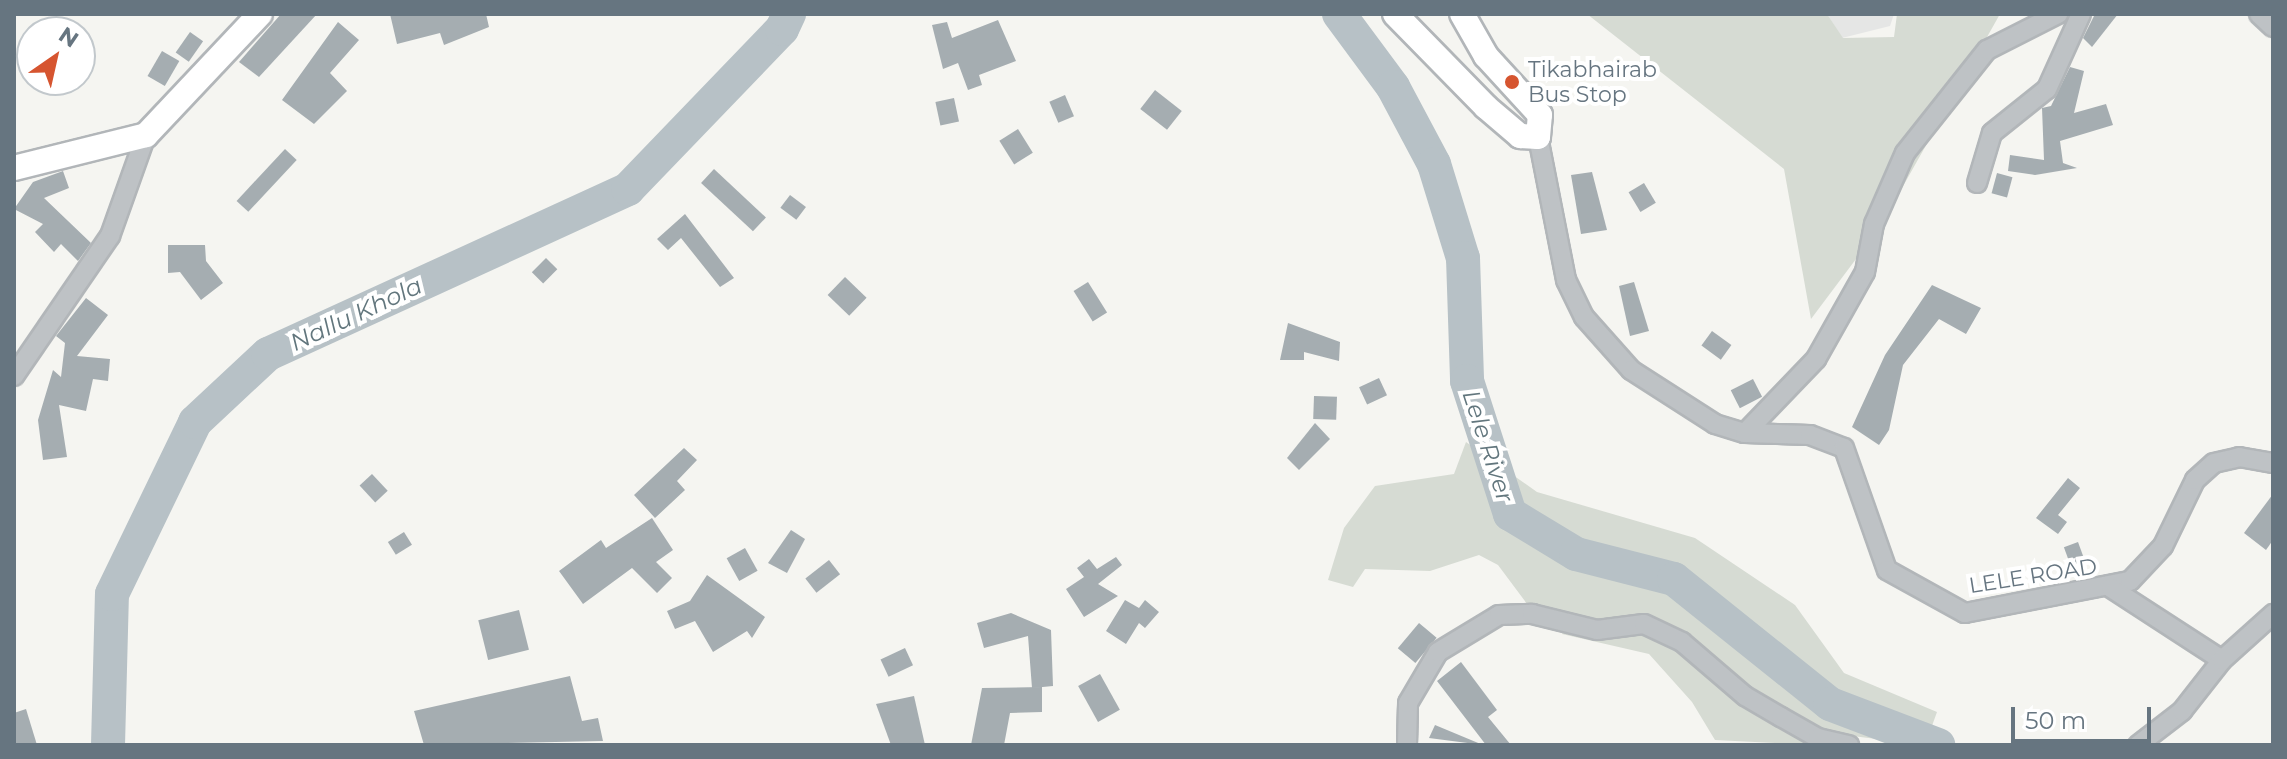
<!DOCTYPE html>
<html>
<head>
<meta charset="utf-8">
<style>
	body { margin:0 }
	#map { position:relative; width:2287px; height:759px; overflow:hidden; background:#f5f5f1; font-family:Montserrat,sans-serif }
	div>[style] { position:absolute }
	.built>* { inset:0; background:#e5e6e5 }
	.green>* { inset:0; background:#d6dbd3 }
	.river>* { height:34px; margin:-17px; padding:0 17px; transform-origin:17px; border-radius:17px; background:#b7c1c6 }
	.building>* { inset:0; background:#a5adb1; transform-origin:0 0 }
	.roads { filter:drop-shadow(2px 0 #b2b6b9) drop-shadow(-2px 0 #b2b6b9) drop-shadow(0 2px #b2b6b9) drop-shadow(0 -2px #b2b6b9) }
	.minor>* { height:18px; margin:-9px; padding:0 9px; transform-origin:9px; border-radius:9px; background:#bec2c5 }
	.major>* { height:24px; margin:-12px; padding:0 12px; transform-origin:12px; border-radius:12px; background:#fff }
	.dots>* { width:22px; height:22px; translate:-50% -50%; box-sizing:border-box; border:4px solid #fff; border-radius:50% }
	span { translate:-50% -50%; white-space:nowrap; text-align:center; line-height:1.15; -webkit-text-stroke:8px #fff; paint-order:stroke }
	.poi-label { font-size:22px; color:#667580 }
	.left { translate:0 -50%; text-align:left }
	.street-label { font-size:22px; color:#667580 }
	.water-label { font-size:24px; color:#62767d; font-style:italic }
	.frame { position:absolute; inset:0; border:16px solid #667580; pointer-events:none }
	.north { position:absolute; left:16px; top:16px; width:80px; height:80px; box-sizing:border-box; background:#fff; border:2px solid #c2c8cc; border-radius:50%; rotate:34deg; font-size:22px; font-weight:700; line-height:32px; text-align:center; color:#667580 }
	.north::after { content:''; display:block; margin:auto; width:28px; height:36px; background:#d65530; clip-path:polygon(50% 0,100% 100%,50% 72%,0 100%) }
	.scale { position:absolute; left:2011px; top:707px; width:140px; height:36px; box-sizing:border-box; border:4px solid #667580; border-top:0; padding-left:10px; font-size:24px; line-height:28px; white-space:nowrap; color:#667580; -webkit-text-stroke:6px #fff; paint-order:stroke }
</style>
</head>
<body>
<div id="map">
	<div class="built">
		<i style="clip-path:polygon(1827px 14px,1894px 14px,1890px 26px,1842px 38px)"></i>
	</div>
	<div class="green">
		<i style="clip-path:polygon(1587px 14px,1827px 14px,1843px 38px,1894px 37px,1897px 14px,2000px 14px,1880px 227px,1811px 319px,1784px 169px)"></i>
		<i style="clip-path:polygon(1466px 442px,1537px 492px,1695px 538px,1795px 605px,1844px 673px,1937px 712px,1925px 745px,1820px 732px,1813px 745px,1715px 740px,1692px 702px,1649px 654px,1562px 634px,1568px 623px,1533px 612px,1498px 565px,1479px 555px,1430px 571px,1365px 569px,1353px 587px,1328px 580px,1344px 528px,1375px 486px,1454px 474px)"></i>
	</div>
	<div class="river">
		<i style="left:1339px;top:14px;width:91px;rotate:53.5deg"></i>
		<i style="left:1393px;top:87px;width:87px;rotate:62deg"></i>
		<i style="left:1434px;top:164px;width:98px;rotate:72.9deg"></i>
		<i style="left:1463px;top:258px;width:123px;rotate:88.1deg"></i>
		<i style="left:1467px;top:381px;width:140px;rotate:72.1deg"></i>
		<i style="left:1510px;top:514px;width:77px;rotate:31.2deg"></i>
		<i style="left:1576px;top:554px;width:101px;rotate:14.3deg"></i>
		<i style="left:1674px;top:579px;width:200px;rotate:38.7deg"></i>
		<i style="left:1830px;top:704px;width:116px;rotate:20.8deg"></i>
		<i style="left:108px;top:745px;width:151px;rotate:-88.5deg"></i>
		<i style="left:112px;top:594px;width:191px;rotate:-64.2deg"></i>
		<i style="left:195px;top:422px;width:100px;rotate:-43deg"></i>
		<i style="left:268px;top:354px;width:396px;rotate:-24.6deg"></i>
		<i style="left:628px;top:189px;width:222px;rotate:-46.1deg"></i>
		<i style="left:782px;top:29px;width:17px;rotate:-65deg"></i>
	</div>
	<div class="building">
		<i style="clip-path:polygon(281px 14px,317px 14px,259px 77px,239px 62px)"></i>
		<i style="clip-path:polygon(390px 14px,486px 14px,489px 27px,444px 45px,440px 33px,397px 44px)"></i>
		<i style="clip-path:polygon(2095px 14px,2118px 14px,2092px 47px,2083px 38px)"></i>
		<i style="clip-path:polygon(998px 20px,1016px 61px,979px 75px,982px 85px,968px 90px,958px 63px,943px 69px,932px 25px,947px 22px,952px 38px)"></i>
		<i style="clip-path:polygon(338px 22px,359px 40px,330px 73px,347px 91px,314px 124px,282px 100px)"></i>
		<i style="left:190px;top:32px;width:16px;height:25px;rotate:35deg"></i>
		<i style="left:162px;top:51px;width:20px;height:29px;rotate:30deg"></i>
		<i style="clip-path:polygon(2070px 67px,2084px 71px,2074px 113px,2106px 104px,2113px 125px,2060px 141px,2063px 163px,2077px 168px,2035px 175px,2008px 171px,2010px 155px,2044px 160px,2042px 108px,2051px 106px)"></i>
		<i style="left:1155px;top:90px;width:34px;height:24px;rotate:38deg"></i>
		<i style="left:1065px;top:95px;width:23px;height:17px;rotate:67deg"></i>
		<i style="left:954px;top:98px;width:24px;height:19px;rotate:78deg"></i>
		<i style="left:1018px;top:129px;width:28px;height:22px;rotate:58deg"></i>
		<i style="left:285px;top:149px;width:16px;height:71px;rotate:43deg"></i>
		<i style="left:714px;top:169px;width:71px;height:19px;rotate:43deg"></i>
		<i style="clip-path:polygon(63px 171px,69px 188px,44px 198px,91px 243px,78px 261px,61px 244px,54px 252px,35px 232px,43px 224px,14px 209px,33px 182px)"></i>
		<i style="clip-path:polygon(1592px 172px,1607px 230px,1581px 234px,1571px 175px)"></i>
		<i style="left:1997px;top:173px;width:16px;height:21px;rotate:15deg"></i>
		<i style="left:1644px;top:183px;width:23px;height:18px;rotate:59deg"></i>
		<i style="left:790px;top:195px;width:20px;height:16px;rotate:37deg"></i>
		<i style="clip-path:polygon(685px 214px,734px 278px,720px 287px,681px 238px,668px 250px,657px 239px)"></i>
		<i style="clip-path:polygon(168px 245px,205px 245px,206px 261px,223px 283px,201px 300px,180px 272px,168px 273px)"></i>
		<i style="left:546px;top:258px;width:16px;height:20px;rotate:45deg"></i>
		<i style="left:845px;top:277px;width:30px;height:25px;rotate:44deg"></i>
		<i style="left:1088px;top:282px;width:36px;height:17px;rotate:58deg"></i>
		<i style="clip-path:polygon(1634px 282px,1649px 331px,1630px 336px,1619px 286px)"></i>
		<i style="clip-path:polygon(1932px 285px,1981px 308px,1966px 334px,1939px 319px,1903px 365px,1889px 430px,1879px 445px,1852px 427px,1885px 355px)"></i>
		<i style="clip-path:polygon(86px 298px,108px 315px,77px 356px,110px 359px,108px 381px,93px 379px,86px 411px,59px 405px,67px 457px,43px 460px,38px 420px,53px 370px,61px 377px,65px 343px,56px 336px)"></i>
		<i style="clip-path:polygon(1288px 323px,1340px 342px,1339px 361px,1304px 352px,1304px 360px,1280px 360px)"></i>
		<i style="left:1712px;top:331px;width:24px;height:18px;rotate:36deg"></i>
		<i style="left:1379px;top:378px;width:19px;height:22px;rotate:65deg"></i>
		<i style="left:1753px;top:379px;width:20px;height:25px;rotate:63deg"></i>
		<i style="left:1314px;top:396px;width:23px;height:23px;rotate:2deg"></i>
		<i style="clip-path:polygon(1315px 423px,1330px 439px,1299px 470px,1287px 458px)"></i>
		<i style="clip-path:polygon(684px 448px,697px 460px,677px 481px,685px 490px,655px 518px,634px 495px)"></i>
		<i style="left:372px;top:474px;width:23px;height:17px;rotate:47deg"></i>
		<i style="clip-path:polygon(2068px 478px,2080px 488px,2058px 515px,2067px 522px,2058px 534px,2036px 518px)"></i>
		<i style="clip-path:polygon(2273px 494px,2273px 540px,2266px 550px,2244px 533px)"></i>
		<i style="clip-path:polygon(652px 518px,673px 550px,656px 562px,672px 578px,657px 593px,632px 568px,583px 604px,559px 571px,601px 540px,606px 548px)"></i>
		<i style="clip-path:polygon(791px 530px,805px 539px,787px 573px,768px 563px)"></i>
		<i style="left:404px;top:532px;width:15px;height:19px;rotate:58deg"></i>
		<i style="left:2078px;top:542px;width:23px;height:15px;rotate:70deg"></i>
		<i style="left:745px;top:548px;width:26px;height:21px;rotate:61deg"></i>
		<i style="clip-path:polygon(1116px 557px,1122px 565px,1098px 584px,1118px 596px,1084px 617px,1066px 589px,1084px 577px,1077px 568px,1089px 559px,1097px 569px)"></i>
		<i style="left:829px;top:560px;width:18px;height:30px;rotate:52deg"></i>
		<i style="clip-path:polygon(707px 575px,765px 617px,752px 638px,747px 631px,713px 652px,695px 621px,675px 629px,667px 611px,690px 601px)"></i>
		<i style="clip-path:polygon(1125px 600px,1139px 608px,1145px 600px,1159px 612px,1145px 628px,1139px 623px,1126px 644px,1106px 631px)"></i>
		<i style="left:519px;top:610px;width:41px;height:42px;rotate:76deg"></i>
		<i style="clip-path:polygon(1011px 613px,1051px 630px,1053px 686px,1032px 688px,1028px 636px,984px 648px,977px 623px)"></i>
		<i style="left:1419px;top:623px;width:23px;height:33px;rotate:40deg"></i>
		<i style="left:905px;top:648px;width:19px;height:27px;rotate:65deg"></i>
		<i style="clip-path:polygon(1461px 662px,1497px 710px,1488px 717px,1511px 745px,1486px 745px,1437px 681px)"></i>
		<i style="left:1100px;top:674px;width:41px;height:25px;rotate:61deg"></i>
		<i style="clip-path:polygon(570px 676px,582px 721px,598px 718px,603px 741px,424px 745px,414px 711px)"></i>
		<i style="clip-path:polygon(1042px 687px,1042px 712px,1010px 713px,1004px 745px,971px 745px,982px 688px)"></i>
		<i style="clip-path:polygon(914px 696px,925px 745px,891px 745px,876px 704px)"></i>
		<i style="clip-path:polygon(26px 709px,37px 745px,14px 745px,14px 713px)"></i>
		<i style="clip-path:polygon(1435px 725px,1483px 745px,1429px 738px)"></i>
	</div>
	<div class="roads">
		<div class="minor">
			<i style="left:2259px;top:14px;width:19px;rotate:43deg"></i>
			<i style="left:1538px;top:137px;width:146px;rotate:78.9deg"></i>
			<i style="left:1566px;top:280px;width:41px;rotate:64.1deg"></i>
			<i style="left:1584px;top:317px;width:71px;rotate:48.4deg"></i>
			<i style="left:1631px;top:370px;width:100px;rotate:32.7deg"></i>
			<i style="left:1715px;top:424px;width:31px;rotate:17deg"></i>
			<i style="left:1745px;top:433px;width:65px;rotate:1.8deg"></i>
			<i style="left:1810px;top:435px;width:36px;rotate:21deg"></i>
			<i style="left:1844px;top:448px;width:129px;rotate:70.6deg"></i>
			<i style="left:1887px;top:570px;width:89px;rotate:28.9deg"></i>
			<i style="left:1965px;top:613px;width:168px;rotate:-11deg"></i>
			<i style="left:2130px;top:581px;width:48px;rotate:-46.7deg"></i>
			<i style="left:2163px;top:546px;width:73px;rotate:-64.1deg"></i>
			<i style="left:2195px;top:480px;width:25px;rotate:-42deg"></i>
			<i style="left:2214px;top:463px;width:26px;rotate:-13deg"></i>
			<i style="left:2239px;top:457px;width:35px;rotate:10deg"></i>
			<i style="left:1977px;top:183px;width:52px;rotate:-73.3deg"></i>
			<i style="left:1992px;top:133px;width:70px;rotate:-38.7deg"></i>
			<i style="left:2047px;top:89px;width:82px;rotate:-65.6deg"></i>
			<i style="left:14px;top:376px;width:170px;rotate:-55.6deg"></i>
			<i style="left:110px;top:236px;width:107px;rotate:-70.4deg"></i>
			<i style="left:1745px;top:433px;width:103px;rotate:-46.2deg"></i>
			<i style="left:1816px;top:359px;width:100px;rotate:-60.6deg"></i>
			<i style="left:1865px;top:272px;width:49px;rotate:-79.4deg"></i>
			<i style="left:1874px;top:224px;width:77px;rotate:-66.4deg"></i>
			<i style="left:1905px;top:153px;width:132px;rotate:-51.5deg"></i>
			<i style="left:1987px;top:50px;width:80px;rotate:-26.9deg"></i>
			<i style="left:2111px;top:588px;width:132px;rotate:33deg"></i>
			<i style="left:1407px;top:745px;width:42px;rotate:-88.6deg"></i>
			<i style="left:1408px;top:703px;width:59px;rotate:-59.5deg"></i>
			<i style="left:1438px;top:652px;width:71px;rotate:-31.2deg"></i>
			<i style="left:1499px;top:615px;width:33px;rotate:-2deg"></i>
			<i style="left:1532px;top:614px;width:67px;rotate:13.8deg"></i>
			<i style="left:1597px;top:630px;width:47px;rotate:-7.3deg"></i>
			<i style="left:1644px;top:624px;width:42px;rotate:25.3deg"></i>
			<i style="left:1682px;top:642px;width:83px;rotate:40.6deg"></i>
			<i style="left:1745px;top:696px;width:42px;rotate:30.3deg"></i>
			<i style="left:1781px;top:717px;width:43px;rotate:29.6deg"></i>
			<i style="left:1818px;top:738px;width:32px;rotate:13deg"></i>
			<i style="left:2138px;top:745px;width:56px;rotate:-37.7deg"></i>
			<i style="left:2182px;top:711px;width:65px;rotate:-51.9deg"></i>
			<i style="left:2222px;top:660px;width:69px;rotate:-42deg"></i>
		</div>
		<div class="major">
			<i style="left:1395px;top:14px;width:130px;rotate:45.6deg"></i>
			<i style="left:1486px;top:107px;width:45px;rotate:40.5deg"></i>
			<i style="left:1520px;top:136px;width:18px;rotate:3deg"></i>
			<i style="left:1538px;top:137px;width:22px;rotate:-85deg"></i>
			<i style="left:1540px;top:115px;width:80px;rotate:-132.5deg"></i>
			<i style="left:1486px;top:56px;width:48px;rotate:-119.7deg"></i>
			<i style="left:14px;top:168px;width:136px;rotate:-14deg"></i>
			<i style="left:146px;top:135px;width:166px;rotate:-46.7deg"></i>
		</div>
	</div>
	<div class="dots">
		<i style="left:1512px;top:82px;background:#d65530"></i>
	</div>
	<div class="poi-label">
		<span class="left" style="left:1528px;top:82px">Tikabhairab<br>Bus Stop</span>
	</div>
	<div class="street-label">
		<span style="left:2033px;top:576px;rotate:-9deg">LELE ROAD</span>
	</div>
	<div class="water-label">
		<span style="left:356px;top:314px;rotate:-25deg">Nallu Khola</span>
		<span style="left:1488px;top:446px;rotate:72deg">Lele River</span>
	</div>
	<div class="frame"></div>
	<div class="north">N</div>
	<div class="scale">50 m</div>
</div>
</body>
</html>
